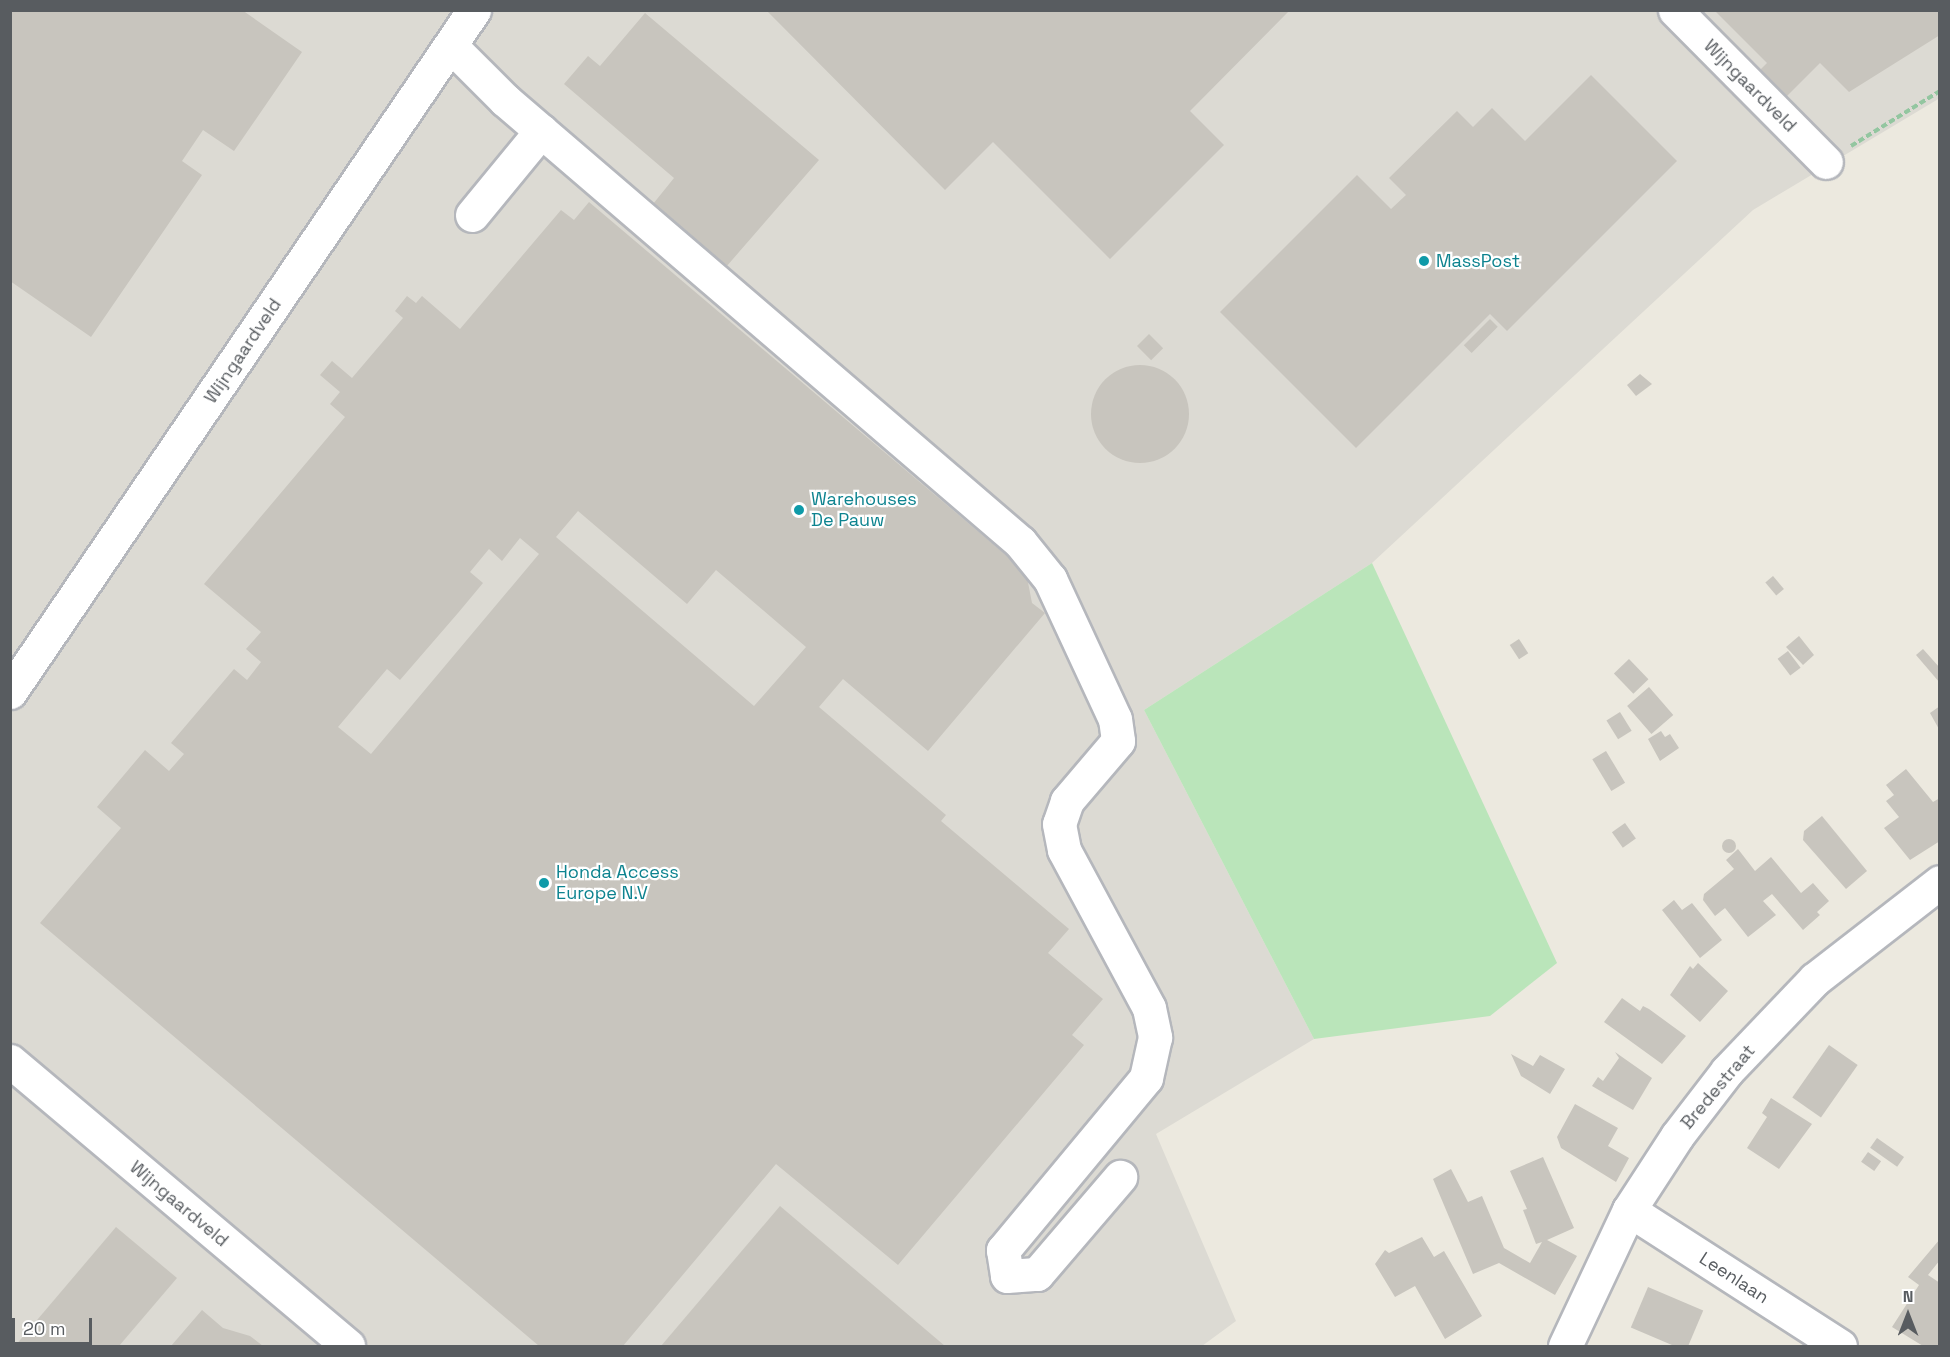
<!DOCTYPE html>
<html>
<head>
<meta charset="utf-8">
<style>
	body { margin:0 }
	#map { position:relative; width:1950px; height:1357px; overflow:hidden; background:#ece9df; font-family:"Space Grotesk",sans-serif }
	div>[style] { position:absolute }
	.industrial>* { inset:0; background:#dcdad3 }
	.green>* { inset:0; background:#bae5ba }
	.building>* { inset:0; background:#c8c5be; transform-origin:0 0 }
	.round { border-radius:50% }
	.path>* { height:4px; margin-top:-2px; transform-origin:0; background:repeating-linear-gradient(90deg,#93c6a0 0 6px,transparent 0 9px) }
	.roads { filter:drop-shadow(2px 0 #b5b7bc) drop-shadow(-2px 0 #b5b7bc) drop-shadow(0 2px #b5b7bc) drop-shadow(0 -2px #b5b7bc) }
	.minor>* { height:33px; margin:-16.5px; padding:0 16.5px; transform-origin:16.5px; border-radius:16.5px; background:#fff }
	.dots>* { width:16px; height:16px; translate:-50% -50%; box-sizing:border-box; border:3px solid #fff; border-radius:50% }
	span { translate:-50% -50%; white-space:nowrap; text-align:center; line-height:1.15; -webkit-text-stroke:4.5px #fff; paint-order:stroke }
	.street-label { font-size:18px; color:#585c60 }
	.culture-label { font-size:18px; color:#0d838f }
	.left { translate:0 -50%; text-align:left }
	.frame { position:absolute; inset:0; border:12px solid #585c60; pointer-events:none }
	.north { position:absolute; left:1878px; top:1285px; width:60px; height:60px; -webkit-text-stroke:4px #fff; paint-order:stroke; rotate:0deg; font-size:16px; font-weight:700; line-height:24px; text-align:center; color:#585c60 }
	.north::after { content:''; display:block; margin:auto; width:21px; height:27px; background:#585c60; clip-path:polygon(50% 0,100% 100%,50% 72%,0 100%) }
	.scale { position:absolute; left:12px; top:1318px; width:80px; height:27px; box-sizing:border-box; border:3px solid #585c60; border-top:0; padding-left:8px; font-size:18px; line-height:21px; white-space:nowrap; color:#585c60; -webkit-text-stroke:4px #fff; paint-order:stroke }
</style>
</head>
<body>
<div id="map">
	<div class="industrial">
		<i style="clip-path:polygon(1939px 10px,1940px 98px,1753px 210px,1372px 563px,1144px 710px,1314px 1039px,1156px 1134px,1236px 1321px,1202px 1346px,11px 1346px,10px 11px)"></i>
	</div>
	<div class="green">
		<i style="clip-path:polygon(1372px 563px,1557px 963px,1490px 1016px,1314px 1039px,1144px 710px)"></i>
	</div>
	<div class="building">
		<i style="clip-path:polygon(10px 10px,242px 10px,302px 52px,234px 151px,203px 130px,182px 161px,202px 175px,91px 337px,10px 281px)"></i>
		<i style="clip-path:polygon(766px 10px,1290px 10px,1190px 111px,1224px 145px,1110px 259px,993px 142px,945px 190px)"></i>
		<i style="clip-path:polygon(1714px 10px,1940px 10px,1940px 35px,1849px 92px,1820px 63px,1786px 97px,1759px 71px,1767px 63px)"></i>
		<i style="clip-path:polygon(645px 13px,819px 160px,726px 267px,653px 204px,674px 178px,564px 84px,588px 56px,600px 66px)"></i>
		<i style="clip-path:polygon(1591px 75px,1677px 161px,1507px 331px,1490px 314px,1356px 448px,1220px 312px,1357px 175px,1391px 209px,1406px 195px,1389px 178px,1457px 111px,1473px 127px,1492px 108px,1525px 141px)"></i>
		<i style="clip-path:polygon(evenodd,589px 202px,1026px 572px,1032px 603px,1045px 613px,928px 751px,843px 679px,819px 707px,946px 815px,941px 821px,1069px 929px,1048px 953px,1103px 999px,1072px 1035px,1084px 1045px,898px 1265px,776px 1164px,623px 1346px,539px 1346px,40px 923px,121px 828px,97px 807px,145px 750px,169px 771px,184px 754px,171px 743px,234px 669px,247px 680px,261px 662px,246px 649px,261px 632px,204px 584px,345px 417px,330px 404px,340px 392px,320px 375px,332px 361px,352px 378px,403px 318px,395px 311px,407px 296px,416px 303px,422px 296px,460px 329px,561px 210px,574px 220px,589px 202px,578px 511px,687px 604px,716px 570px,806px 647px,754px 706px,556px 537px,578px 511px,589px 202px,520px 538px,539px 554px,371px 754px,338px 727px,387px 669px,400px 680px,458px 613px,483px 583px,470px 572px,489px 549px,502px 561px,520px 538px)"></i>
		<i style="left:1490px;top:319px;width:11px;height:37px;rotate:45deg"></i>
		<i style="left:1149px;top:334px;width:20px;height:17px;rotate:45deg"></i>
		<i class="round" style="left:1091px;top:365px;width:98px;height:98px"></i>
		<i style="clip-path:polygon(1640px 374px,1652px 384px,1636px 396px,1627px 385px)"></i>
		<i style="left:1773px;top:576px;width:17px;height:10px;rotate:50deg"></i>
		<i style="clip-path:polygon(1799px 636px,1814px 655px,1803px 665px,1786px 647px)"></i>
		<i style="left:1519px;top:639px;width:17px;height:11px;rotate:57deg"></i>
		<i style="clip-path:polygon(1923px 649px,1940px 668px,1940px 683px,1916px 655px)"></i>
		<i style="left:1788px;top:651px;width:21px;height:13px;rotate:53deg"></i>
		<i style="left:1629px;top:659px;width:28px;height:21px;rotate:46deg"></i>
		<i style="left:1649px;top:687px;width:37px;height:29px;rotate:49deg"></i>
		<i style="clip-path:polygon(1940px 706px,1940px 731px,1930px 713px)"></i>
		<i style="left:1620px;top:712px;width:22px;height:16px;rotate:58deg"></i>
		<i style="clip-path:polygon(1661px 731px,1665px 737px,1670px 734px,1679px 748px,1660px 761px,1648px 739px)"></i>
		<i style="left:1606px;top:751px;width:37px;height:16px;rotate:59deg"></i>
		<i style="clip-path:polygon(1906px 769px,1933px 802px,1940px 798px,1940px 841px,1910px 860px,1884px 828px,1899px 817px,1886px 801px,1894px 795px,1886px 785px)"></i>
		<i style="clip-path:polygon(1822px 816px,1867px 871px,1846px 889px,1803px 840px,1804px 831px)"></i>
		<i style="left:1625px;top:823px;width:19px;height:16px;rotate:55deg"></i>
		<i class="round" style="left:1722px;top:839px;width:14px;height:14px"></i>
		<i style="clip-path:polygon(1738px 849px,1755px 871px,1771px 857px,1801px 893px,1813px 883px,1829px 901px,1817px 912px,1820px 915px,1803px 930px,1772px 894px,1763px 901px,1776px 915px,1748px 937px,1725px 908px,1715px 916px,1703px 900px,1704px 894px,1734px 869px,1726px 860px)"></i>
		<i style="clip-path:polygon(1674px 900px,1682px 910px,1692px 903px,1722px 940px,1700px 958px,1662px 910px)"></i>
		<i style="clip-path:polygon(1698px 963px,1728px 991px,1700px 1022px,1670px 995px,1690px 966px,1693px 969px)"></i>
		<i style="clip-path:polygon(1622px 998px,1640px 1011px,1643px 1006px,1649px 1009px,1686px 1036px,1662px 1064px,1604px 1022px)"></i>
		<i style="left:1829px;top:1045px;width:35px;height:64px;rotate:35deg"></i>
		<i style="clip-path:polygon(1615px 1052px,1652px 1078px,1633px 1110px,1592px 1086px,1598px 1077px,1603px 1081px,1619px 1058px)"></i>
		<i style="clip-path:polygon(1511px 1054px,1533px 1066px,1540px 1055px,1565px 1069px,1550px 1094px,1521px 1076px)"></i>
		<i style="clip-path:polygon(1771px 1098px,1812px 1124px,1779px 1169px,1747px 1148px,1767px 1117px,1762px 1113px)"></i>
		<i style="clip-path:polygon(1575px 1104px,1618px 1128px,1608px 1146px,1629px 1158px,1616px 1182px,1561px 1148px,1557px 1137px)"></i>
		<i style="left:1877px;top:1138px;width:33px;height:12px;rotate:35deg"></i>
		<i style="left:1868px;top:1152px;width:16px;height:12px;rotate:35deg"></i>
		<i style="clip-path:polygon(1543px 1157px,1574px 1228px,1547px 1240px,1577px 1256px,1555px 1295px,1499px 1263px,1473px 1274px,1433px 1179px,1451px 1169px,1468px 1202px,1482px 1196px,1504px 1248px,1530px 1263px,1542px 1242px,1536px 1244px,1523px 1210px,1527px 1209px,1510px 1171px)"></i>
		<i style="clip-path:polygon(780px 1206px,945px 1346px,661px 1346px)"></i>
		<i style="clip-path:polygon(116px 1227px,177px 1278px,119px 1346px,15px 1346px)"></i>
		<i style="clip-path:polygon(1422px 1237px,1434px 1257px,1444px 1251px,1482px 1316px,1445px 1339px,1415px 1286px,1395px 1297px,1375px 1264px,1385px 1250px,1389px 1253px)"></i>
		<i style="clip-path:polygon(1940px 1239px,1940px 1260px,1928px 1275px,1940px 1283px,1940px 1346px,1923px 1346px,1892px 1327px,1919px 1285px,1908px 1277px)"></i>
		<i style="left:1648px;top:1287px;width:60px;height:44px;rotate:23deg"></i>
		<i style="clip-path:polygon(202px 1310px,223px 1328px,250px 1336px,263px 1346px,171px 1346px)"></i>
	</div>
	<div class="path">
		<i style="left:1851px;top:146px;width:105px;rotate:-31.7deg"></i>
	</div>
	<div class="roads">
		<div class="minor">
			<i style="left:1675px;top:10px;width:214px;rotate:45.2deg"></i>
			<i style="left:451px;top:46px;width:76px;rotate:45deg"></i>
			<i style="left:505px;top:100px;width:679px;rotate:40.64deg"></i>
			<i style="left:1020px;top:542px;width:48px;rotate:51deg"></i>
			<i style="left:1050px;top:579px;width:154px;rotate:65.1deg"></i>
			<i style="left:1115px;top:719px;width:22px;rotate:82deg"></i>
			<i style="left:1118px;top:741px;width:79px;rotate:130.4deg"></i>
			<i style="left:1067px;top:801px;width:24px;rotate:109deg"></i>
			<i style="left:1059px;top:824px;width:26px;rotate:79deg"></i>
			<i style="left:1064px;top:850px;width:179px;rotate:61.7deg"></i>
			<i style="left:1149px;top:1008px;width:30px;rotate:78deg"></i>
			<i style="left:1155px;top:1037px;width:42px;rotate:102.4deg"></i>
			<i style="left:1146px;top:1078px;width:224px;rotate:129.7deg"></i>
			<i style="left:1003px;top:1250px;width:26px;rotate:81deg"></i>
			<i style="left:1007px;top:1276px;width:30px;rotate:-4deg"></i>
			<i style="left:1037px;top:1274px;width:128px;rotate:-49.4deg"></i>
			<i style="left:472px;top:215px;width:109px;rotate:-50.6deg"></i>
			<i style="left:10px;top:692px;width:825px;rotate:-55.77deg"></i>
			<i style="left:10px;top:1061px;width:442px;rotate:40.1deg"></i>
			<i style="left:1629px;top:1210px;width:251px;rotate:32.8deg"></i>
			<i style="left:1565px;top:1346px;width:150px;rotate:-64.8deg"></i>
			<i style="left:1629px;top:1210px;width:88px;rotate:-57deg"></i>
			<i style="left:1677px;top:1136px;width:82px;rotate:-52.4deg"></i>
			<i style="left:1727px;top:1071px;width:127px;rotate:-46.3deg"></i>
			<i style="left:1815px;top:979px;width:158px;rotate:-37.8deg"></i>
		</div>
	</div>
	<div class="dots">
		<i style="left:1424px;top:261px;background:#0f9aa8"></i>
		<i style="left:799px;top:510px;background:#0f9aa8"></i>
		<i style="left:544px;top:883px;background:#0f9aa8"></i>
	</div>
	<div class="street-label">
		<span style="left:1750px;top:86px;rotate:45deg">Wijngaardveld</span>
		<span style="left:243px;top:351px;rotate:-56deg">Wijngaardveld</span>
		<span style="left:1718px;top:1087px;rotate:-50deg">Bredestraat</span>
		<span style="left:179px;top:1204px;rotate:40deg">Wijngaardveld</span>
		<span style="left:1734px;top:1278px;rotate:33deg">Leenlaan</span>
	</div>
	<div class="culture-label">
		<span class="left" style="left:1436px;top:261px">MassPost</span>
		<span class="left" style="left:811px;top:510px">Warehouses<br>De Pauw</span>
		<span class="left" style="left:556px;top:883px">Honda Access<br>Europe N.V</span>
	</div>
	<div class="frame"></div>
	<div class="north">N</div>
	<div class="scale">20 m</div>
</div>
</body>
</html>
